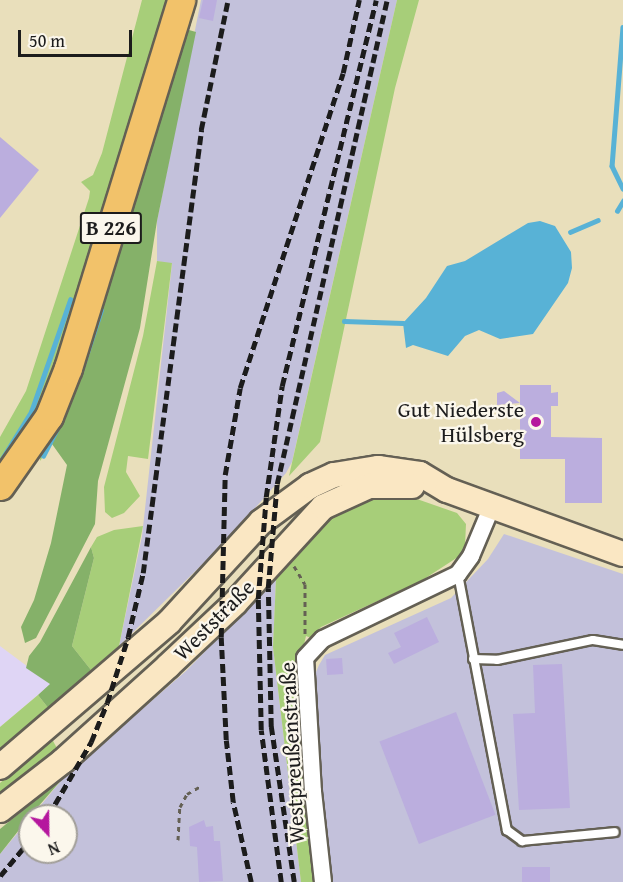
<!DOCTYPE html>
<html>
<head>
<meta charset="utf-8">
<style>
	body { margin:0 }
	#map { position:relative; width:623px; height:882px; overflow:hidden; background:#e9dfbb; font-family:"Gentium Book Plus",serif }
	div>[style] { position:absolute }
	.built>* { inset:0; background:#dfd5f5 }
	.industrial>* { inset:0; background:#c3c1db }
	.green>* { inset:0; background:#a7ce79 }
	.forest>* { inset:0; background:#85b169 }
	.water>* { inset:0; background:#58b2d6 }
	.stream>* { height:4.5px; margin:-2.25px; padding:0 2.25px; transform-origin:2.25px; border-radius:2.25px; background:#58b2d6 }
	.building>* { inset:0; background:#bbaede; transform-origin:0 0 }
	.path>* { height:3px; margin-top:-1.5px; transform-origin:0; background:repeating-linear-gradient(90deg,#646054 0 4.5px,transparent 0 9px) }
	.roads { filter:drop-shadow(2px 0 #646054) drop-shadow(-2px 0 #646054) drop-shadow(0 2px #646054) drop-shadow(0 -2px #646054) }
	.lane>* { height:8px; margin:-4px; padding:0 4px; transform-origin:4px; border-radius:4px; background:#fff }
	.street>* { height:16px; margin:-8px; padding:0 8px; transform-origin:8px; border-radius:8px; background:#fff }
	.secondary>* { height:24px; margin:-12px; padding:0 12px; transform-origin:12px; border-radius:12px; background:#fae7c3 }
	.primary>* { height:27px; margin:-13.5px; padding:0 13.5px; transform-origin:13.5px; border-radius:13.5px; background:#f2c26a }
	.rail>* { height:4.5px; margin-top:-2.25px; transform-origin:0; background:repeating-linear-gradient(90deg,#1c1c1c 0 9px,transparent 0 13.5px) }
	.dots>* { width:16px; height:16px; translate:-50% -50%; box-sizing:border-box; border:3px solid #fbf7ec; border-radius:50% }
	span { translate:-50% -50%; white-space:nowrap; text-align:center; line-height:1.15; -webkit-text-stroke:4.5px #fbf7ec; paint-order:stroke }
	.shield-label span { padding:2px 4px; background:#fbf7ec; border:2px solid; border-radius:4px; -webkit-text-stroke-width:0 }
	.shield-label { font-size:21px; color:#1c1c1c; font-weight:700 }
	.poi-label { font-size:22px; color:#1c1c1c }
	.right { translate:-100% -50%; text-align:right }
	.street-label { font-size:22px; color:#1c1c1c }
	.north { position:absolute; left:18px; top:804px; width:60px; height:60px; box-sizing:border-box; background:#fbf7ec; border:2px solid #a29f99; border-radius:50%; rotate:158deg; font-size:16px; font-weight:700; line-height:24px; text-align:center; color:#1c1c1c }
	.north::after { content:''; display:block; margin:auto; width:21px; height:27px; background:#b5179e; clip-path:polygon(50% 0,100% 100%,50% 72%,0 100%) }
	.scale { position:absolute; left:18px; top:30px; width:114px; height:27px; box-sizing:border-box; border:3px solid #1c1c1c; border-top:0; padding-left:8px; font-size:18px; line-height:21px; white-space:nowrap; color:#1c1c1c; -webkit-text-stroke:4px #fbf7ec; paint-order:stroke }
</style>
</head>
<body>
<div id="map">
	<div class="built">
		<i style="clip-path:polygon(0 646px,51px 684px,0 727px)"></i>
	</div>
	<div class="industrial">
		<i style="clip-path:polygon(201px 0,397px 0,292px 462px,286px 473px,227px 540px,119px 646px,142px 536px,172px 264px,157px 261px,157px 221px)"></i>
		<i style="clip-path:polygon(504px 534px,623px 574px,623px 882px,327px 882px,318px 819px,316px 672px,319px 665px,325px 655px,451px 598px,488px 559px)"></i>
		<i style="clip-path:polygon(276px 579px,273px 647px,301px 882px,0 882px,0 854px,30px 818px,30px 852px,66px 852px,66px 816px,32px 816px,64px 777px,186px 671px)"></i>
	</div>
	<div class="green">
		<i style="clip-path:polygon(142px 0,168px 0,62px 350px,33px 422px,0 472px,0 437px,26px 391px,89px 198px,90px 191px,81px 182px,93px 175px,102px 153px)"></i>
		<i style="clip-path:polygon(397px 0,419px 0,395px 88px,320px 442px,289px 476px)"></i>
		<i style="clip-path:polygon(157px 261px,172px 263px,148px 459px,128px 456px,126px 472px,140px 496px,124px 513px,112px 518px,105px 512px,104px 487px,143px 336px)"></i>
		<i style="clip-path:polygon(104px 306px,90px 353px,52px 444px,40px 461px,40px 452px,98px 308px)"></i>
		<i style="clip-path:polygon(395px 496px,414px 498px,457px 513px,466px 524px,465px 546px,458px 557px,421px 581px,321px 627px,311px 638px,306px 636px,302px 653px,319px 882px,301px 882px,273px 647px,276px 579px,328px 518px,371px 499px)"></i>
		<i style="clip-path:polygon(143px 526px,119px 646px,91px 670px,72px 646px,94px 558px,91px 547px,97px 537px,114px 530px)"></i>
		<i style="clip-path:polygon(38px 695px,49px 709px,0 749px,0 727px)"></i>
		<i style="clip-path:polygon(52px 739px,59px 752px,0 794px,0 783px)"></i>
	</div>
	<div class="forest">
		<i style="clip-path:polygon(189px 30px,196px 32px,157px 221px,140px 328px,98px 481px,95px 524px,36px 638px,25px 643px,21px 627px,34px 600px,51px 543px,67px 465px,52px 444px,90px 353px,114px 259px,170px 79px)"></i>
		<i style="clip-path:polygon(91px 547px,94px 558px,72px 646px,91px 670px,49px 709px,38px 695px,50px 684px,26px 668px,29px 656px,40px 642px)"></i>
		<i style="clip-path:polygon(64px 777px,30px 816px,0 854px,0 829px)"></i>
	</div>
	<div class="water">
		<i style="clip-path:polygon(540px 221px,555px 226px,571px 252px,572px 268px,568px 283px,533px 334px,500px 339px,479px 330px,465px 336px,448px 356px,413px 345px,406px 348px,403px 323px,426px 298px,447px 266px,465px 261px,528px 223px)"></i>
	</div>
	<div class="stream">
		<i style="left:623px;top:27px;width:139px;rotate:94.5deg"></i>
		<i style="left:612px;top:166px;width:25px;rotate:64deg"></i>
		<i style="left:617px;top:211px;width:12px;rotate:-59deg"></i>
		<i style="left:570px;top:232px;width:30px;rotate:-23deg"></i>
		<i style="left:344px;top:321px;width:59px;rotate:1.9deg"></i>
		<i style="left:80px;top:374px;width:67px;rotate:-71.8deg"></i>
		<i style="left:43px;top:456px;width:39px;rotate:-63deg"></i>
		<i style="left:0;top:462px;width:59px;rotate:-58.2deg"></i>
		<i style="left:31px;top:412px;width:119px;rotate:-70.8deg"></i>
	</div>
	<div class="building">
		<i style="clip-path:polygon(203px 0,217px 0,213px 21px,199px 18px)"></i>
		<i style="clip-path:polygon(0 137px,39px 170px,0 218px)"></i>
		<i style="clip-path:polygon(520px 385px,551px 385px,551px 393px,558px 392px,558px 406px,551px 406px,551px 437px,602px 438px,602px 503px,565px 503px,565px 459px,520px 459px,520px 403px,497px 405px,497px 393px,504px 391px,520px 403px)"></i>
		<i style="clip-path:polygon(427px 617px,439px 642px,394px 664px,388px 653px,401px 647px,394px 633px)"></i>
		<i style="left:342px;top:658px;width:16px;height:16px;rotate:86deg"></i>
		<i style="clip-path:polygon(562px 664px,570px 808px,519px 810px,513px 714px,535px 713px,533px 665px)"></i>
		<i style="left:456px;top:712px;width:110px;height:82px;rotate:69deg"></i>
		<i style="clip-path:polygon(204px 820px,206px 827px,213px 826px,214px 841px,220px 841px,223px 881px,199px 882px,197px 847px,190px 846px,189px 827px)"></i>
		<i style="left:522px;top:867px;width:28px;height:15px"></i>
	</div>
	<div class="path">
		<i style="left:294px;top:566px;width:21px;rotate:59deg"></i>
		<i style="left:305px;top:584px;width:52px;rotate:90deg"></i>
		<i style="left:178px;top:840px;width:33px;rotate:-87deg"></i>
		<i style="left:180px;top:807px;width:15px;rotate:-62deg"></i>
		<i style="left:187px;top:794px;width:16px;rotate:-30deg"></i>
	</div>
	<div class="roads">
		<div class="lane">
			<i style="left:458px;top:574px;width:261px;rotate:79.2deg"></i>
			<i style="left:507px;top:830px;width:19px;rotate:36deg"></i>
			<i style="left:522px;top:841px;width:93px;rotate:-5.5deg"></i>
			<i style="left:473px;top:659px;width:24px;rotate:2deg"></i>
			<i style="left:497px;top:660px;width:98px;rotate:-11.8deg"></i>
			<i style="left:593px;top:640px;width:30px;rotate:9deg"></i>
		</div>
		<div class="street">
			<i style="left:323px;top:882px;width:91px;rotate:-96.3deg"></i>
			<i style="left:313px;top:792px;width:134px;rotate:-93.4deg"></i>
			<i style="left:305px;top:658px;width:26px;rotate:-47deg"></i>
			<i style="left:323px;top:639px;width:150px;rotate:-25.7deg"></i>
			<i style="left:458px;top:574px;width:22px;rotate:-54deg"></i>
			<i style="left:471px;top:556px;width:54px;rotate:-67.2deg"></i>
		</div>
		<div class="secondary">
			<i style="left:0;top:767px;width:223px;rotate:-40.6deg"></i>
			<i style="left:169px;top:622px;width:136px;rotate:-47.4deg"></i>
			<i style="left:261px;top:522px;width:61px;rotate:-36.3deg"></i>
			<i style="left:310px;top:486px;width:26px;rotate:-25deg"></i>
			<i style="left:334px;top:475px;width:45px;rotate:-9deg"></i>
			<i style="left:378px;top:468px;width:42px;rotate:8.1deg"></i>
			<i style="left:420px;top:474px;width:31px;rotate:31deg"></i>
			<i style="left:447px;top:490px;width:187px;rotate:20deg"></i>
			<i style="left:0;top:810px;width:80px;rotate:-37.9deg"></i>
			<i style="left:63px;top:761px;width:142px;rotate:-42.1deg"></i>
			<i style="left:168px;top:666px;width:92px;rotate:-43.2deg"></i>
			<i style="left:235px;top:603px;width:130px;rotate:-47.5deg"></i>
			<i style="left:323px;top:507px;width:51px;rotate:-24.5deg"></i>
			<i style="left:369px;top:486px;width:43px"></i>
		</div>
		<div class="primary">
			<i style="left:0;top:486px;width:85px;rotate:-55deg"></i>
			<i style="left:49px;top:416px;width:52px;rotate:-68.4deg"></i>
			<i style="left:68px;top:368px;width:385px;rotate:-72.9deg"></i>
		</div>
	</div>
	<div class="rail">
		<i style="left:48px;top:816px;width:86px;rotate:-59.8deg"></i>
		<i style="left:91px;top:742px;width:42px;rotate:-67.7deg"></i>
		<i style="left:107px;top:703px;width:69px;rotate:-72.3deg"></i>
		<i style="left:128px;top:637px;width:66px;rotate:-76.8deg"></i>
		<i style="left:143px;top:573px;width:447px;rotate:-82.5deg"></i>
		<i style="left:201px;top:130px;width:133px;rotate:-78.3deg"></i>
		<i style="left:0;top:876px;width:47px;rotate:-50.2deg"></i>
		<i style="left:251px;top:882px;width:82px;rotate:-102.7deg"></i>
		<i style="left:233px;top:802px;width:62px;rotate:-96.4deg"></i>
		<i style="left:226px;top:740px;width:103px;rotate:-92.8deg"></i>
		<i style="left:221px;top:637px;width:162px;rotate:-88.6deg"></i>
		<i style="left:225px;top:475px;width:88px;rotate:-80.2deg"></i>
		<i style="left:240px;top:388px;width:331px;rotate:-71.9deg"></i>
		<i style="left:343px;top:73px;width:75px;rotate:-77.6deg"></i>
		<i style="left:281px;top:882px;width:153px;rotate:-97.5deg"></i>
		<i style="left:261px;top:730px;width:131px;rotate:-91.3deg"></i>
		<i style="left:258px;top:599px;width:102px;rotate:-85.5deg"></i>
		<i style="left:266px;top:497px;width:112px;rotate:-81.8deg"></i>
		<i style="left:282px;top:386px;width:397px;rotate:-76.3deg"></i>
		<i style="left:294px;top:882px;width:157px;rotate:-98.4deg"></i>
		<i style="left:271px;top:727px;width:139px;rotate:-91.2deg"></i>
		<i style="left:268px;top:588px;width:104px;rotate:-85.1deg"></i>
		<i style="left:277px;top:484px;width:496px;rotate:-77.2deg"></i>
	</div>
	<div class="dots">
		<i style="left:536px;top:422px;background:#b5179e"></i>
	</div>
	<div class="shield-label">
		<span style="left:111px;top:228px">B 226</span>
	</div>
	<div class="poi-label">
		<span class="right" style="left:524px;top:422px">Gut Niederste<br>Hülsberg</span>
	</div>
	<div class="street-label">
		<span style="left:214px;top:620px;rotate:-45deg">Weststraße</span>
		<span style="left:292px;top:753px;rotate:-93deg">Westpreußenstraße</span>
	</div>
	<div class="north">N</div>
	<div class="scale">50 m</div>
</div>
</body>
</html>
